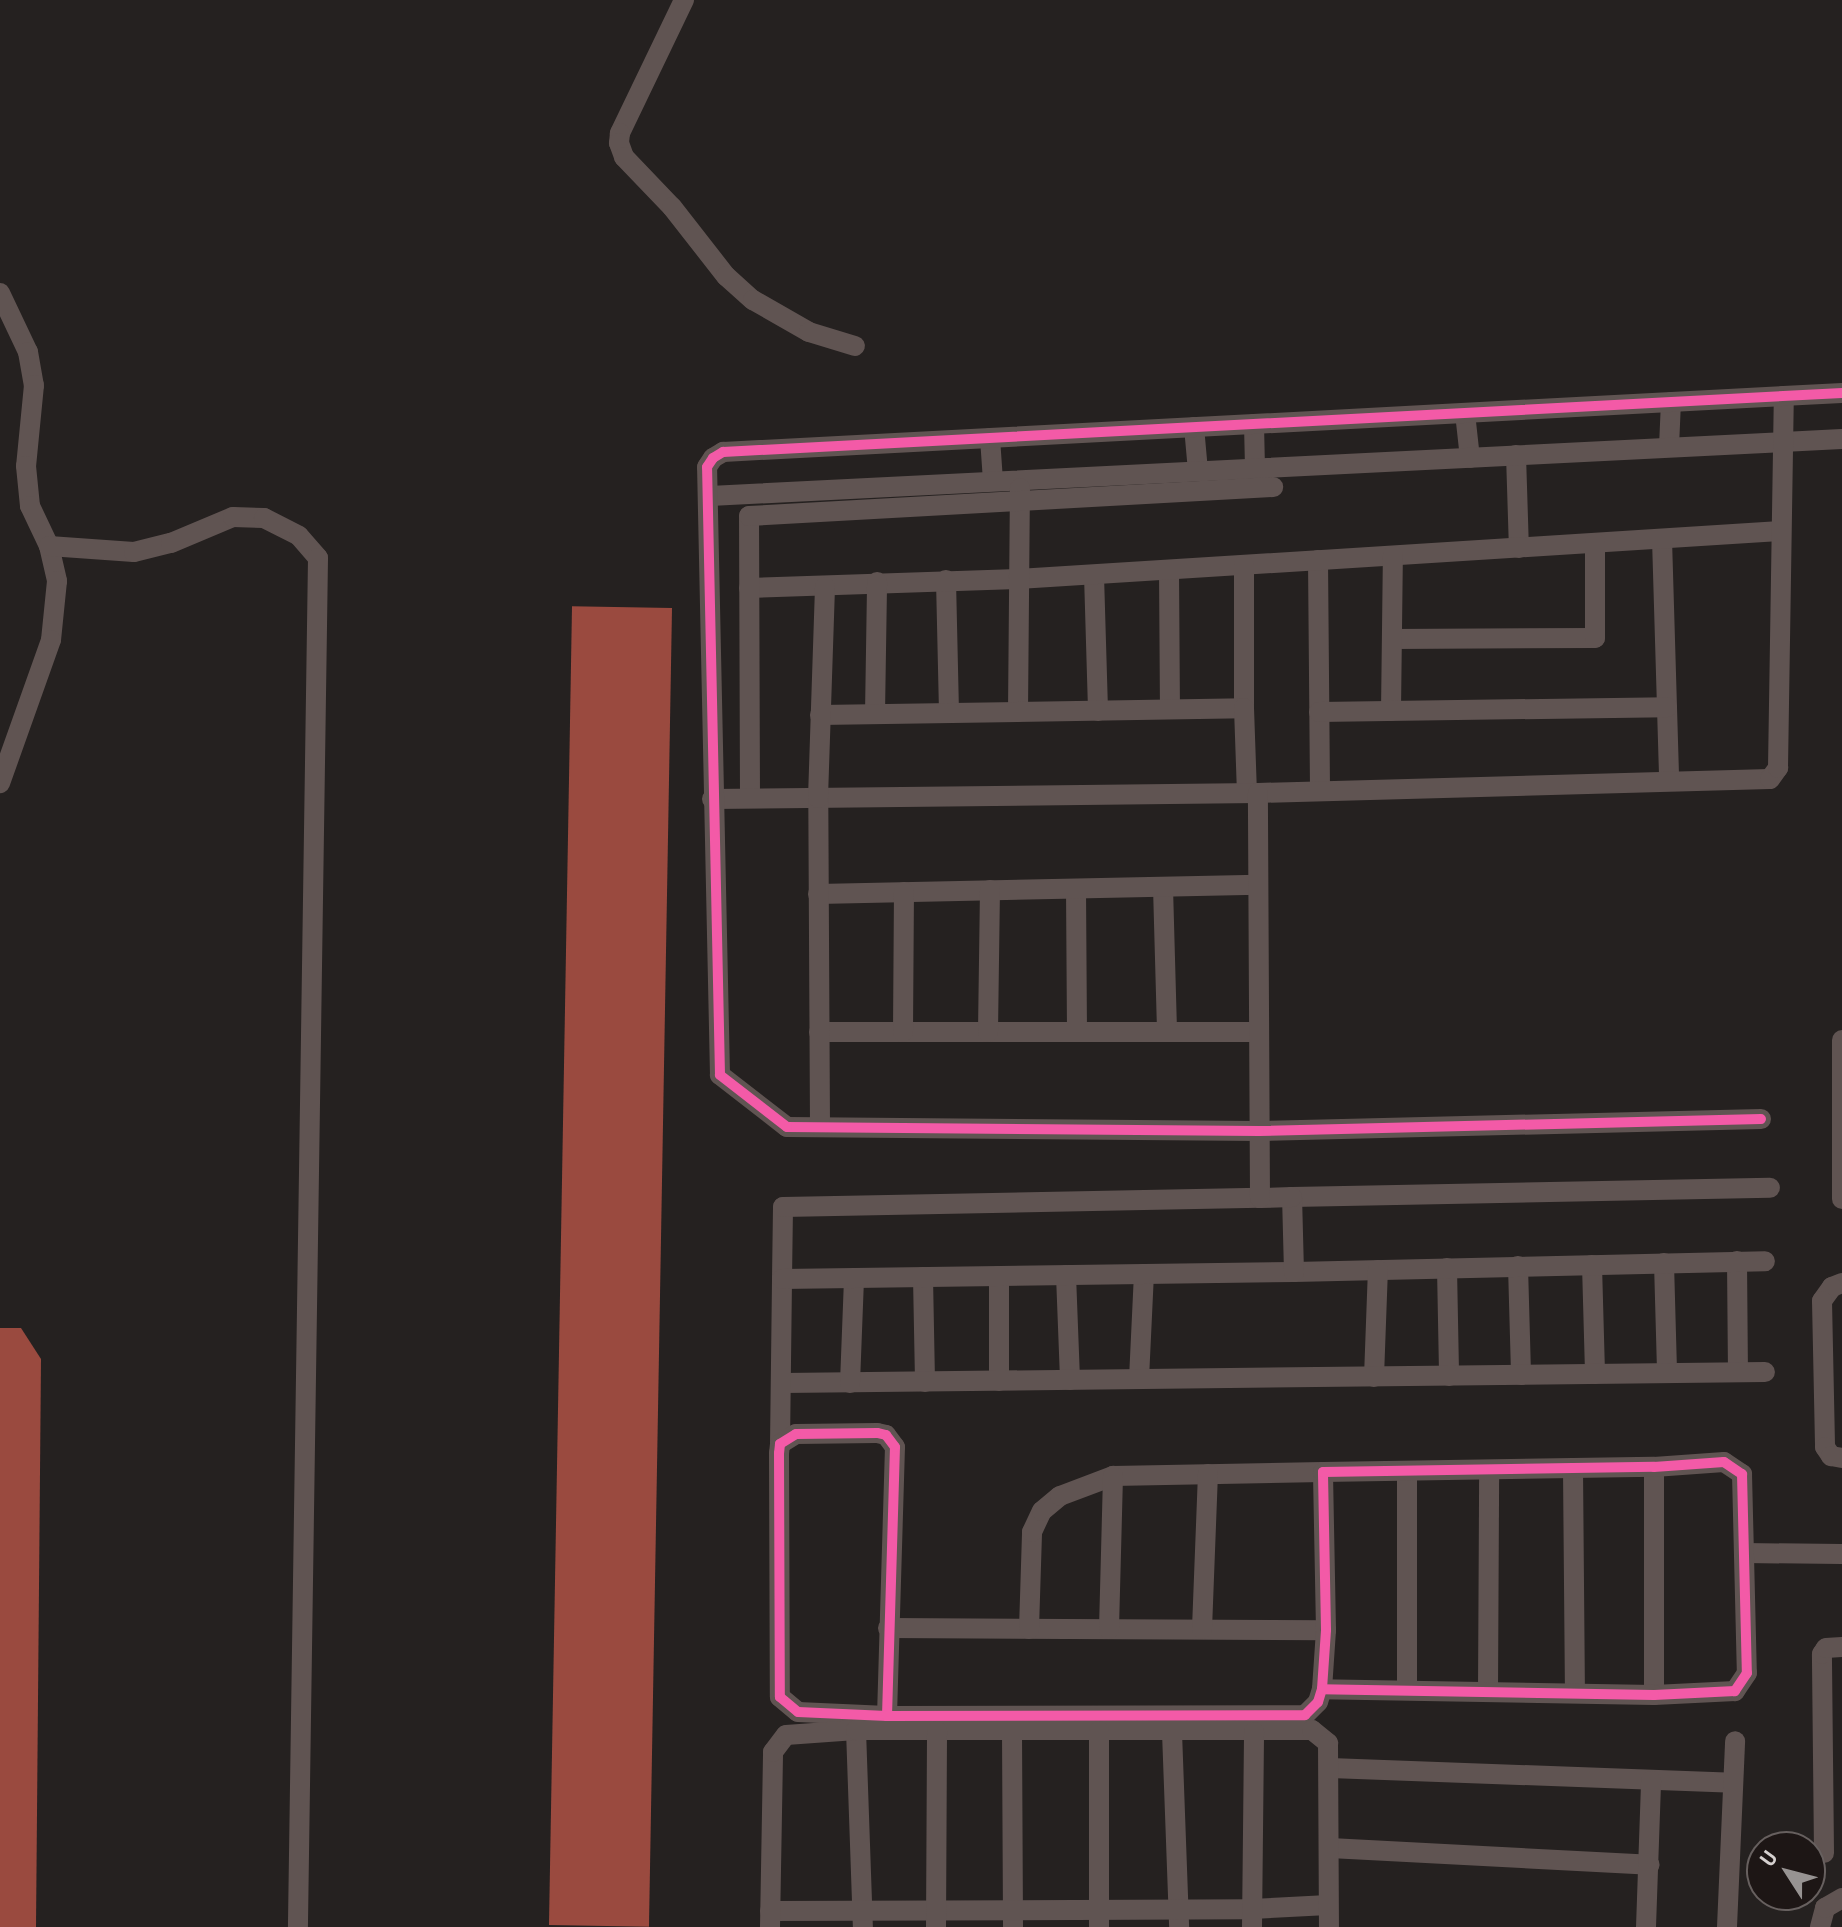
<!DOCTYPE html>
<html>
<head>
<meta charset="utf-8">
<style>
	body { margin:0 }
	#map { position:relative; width:1842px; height:1927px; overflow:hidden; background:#252120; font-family:"Archivo Narrow",sans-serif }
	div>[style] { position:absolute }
	.water>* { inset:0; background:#9a4a3f; transform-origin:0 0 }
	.minor>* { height:20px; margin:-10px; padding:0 10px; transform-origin:10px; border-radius:10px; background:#605452 }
	.cycleway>* { height:10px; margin:-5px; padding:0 5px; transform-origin:5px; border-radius:5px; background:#f35aa7 }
	span { translate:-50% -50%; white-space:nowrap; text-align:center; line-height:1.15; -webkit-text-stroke:6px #1d1615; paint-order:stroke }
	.north { position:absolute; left:1746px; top:1831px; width:80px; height:80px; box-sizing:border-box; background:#1d1615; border:2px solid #67605f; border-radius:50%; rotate:306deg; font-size:22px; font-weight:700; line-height:32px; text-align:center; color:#d5d0cf }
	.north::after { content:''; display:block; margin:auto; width:28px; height:36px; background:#979392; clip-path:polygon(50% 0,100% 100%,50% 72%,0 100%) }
</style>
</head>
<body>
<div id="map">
	<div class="water">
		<i style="left:672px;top:608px;width:1319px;height:100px;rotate:91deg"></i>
		<i style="clip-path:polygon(0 1328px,21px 1328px,41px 1359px,36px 1927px,0 1927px)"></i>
	</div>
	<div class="minor">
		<i style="left:684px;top:0;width:148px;rotate:115.7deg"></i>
		<i style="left:620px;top:133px;width:10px;rotate:96deg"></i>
		<i style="left:619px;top:143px;width:15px;rotate:70deg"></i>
		<i style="left:624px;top:157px;width:69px;rotate:46.2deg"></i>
		<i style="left:672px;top:207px;width:88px;rotate:52deg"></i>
		<i style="left:726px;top:276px;width:36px;rotate:42deg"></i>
		<i style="left:753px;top:300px;width:64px;rotate:29.7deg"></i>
		<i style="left:809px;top:332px;width:48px;rotate:16.9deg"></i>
		<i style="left:0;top:293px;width:65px;rotate:64.6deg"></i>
		<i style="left:28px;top:352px;width:34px;rotate:80deg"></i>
		<i style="left:34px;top:385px;width:81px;rotate:95.6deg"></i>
		<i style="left:26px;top:466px;width:40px;rotate:84.3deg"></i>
		<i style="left:30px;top:506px;width:44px;rotate:64.6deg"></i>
		<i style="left:49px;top:546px;width:36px;rotate:77deg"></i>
		<i style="left:57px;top:581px;width:59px;rotate:95.8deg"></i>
		<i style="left:51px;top:640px;width:152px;rotate:109.6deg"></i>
		<i style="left:1465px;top:413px;width:45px;rotate:83.7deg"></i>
		<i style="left:1254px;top:424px;width:44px;rotate:88.7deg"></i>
		<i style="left:1194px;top:427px;width:44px;rotate:84.8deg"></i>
		<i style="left:990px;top:438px;width:43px;rotate:86deg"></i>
		<i style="left:1669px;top:447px;width:45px;rotate:-87.5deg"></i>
		<i style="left:1516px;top:455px;width:93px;rotate:88.2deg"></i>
		<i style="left:710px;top:496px;width:1133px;rotate:-2.88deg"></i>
		<i style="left:1662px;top:539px;width:242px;rotate:88.3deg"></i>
		<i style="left:49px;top:546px;width:85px;rotate:4deg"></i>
		<i style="left:134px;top:552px;width:38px;rotate:-14deg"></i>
		<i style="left:171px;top:543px;width:67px;rotate:-22.8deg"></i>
		<i style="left:233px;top:517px;width:31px;rotate:2deg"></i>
		<i style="left:264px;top:518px;width:39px;rotate:27deg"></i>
		<i style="left:299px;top:536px;width:29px;rotate:49deg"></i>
		<i style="left:318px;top:558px;width:1369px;rotate:90.84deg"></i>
		<i style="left:1318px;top:560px;width:231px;rotate:89.5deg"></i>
		<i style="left:1169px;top:570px;width:139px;rotate:89.6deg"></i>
		<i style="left:1094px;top:575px;width:136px;rotate:88.3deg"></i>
		<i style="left:946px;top:580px;width:133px;rotate:88.7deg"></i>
		<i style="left:749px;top:588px;width:269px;rotate:-1.9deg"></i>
		<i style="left:1018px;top:579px;width:764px;rotate:-3.6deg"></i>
		<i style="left:1392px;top:639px;width:203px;rotate:-0.3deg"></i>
		<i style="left:1595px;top:638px;width:95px;rotate:-90deg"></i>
		<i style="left:1244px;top:708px;width:143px;rotate:-90deg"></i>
		<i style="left:1391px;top:711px;width:155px;rotate:-89.3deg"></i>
		<i style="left:1018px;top:712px;width:224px;rotate:-89.5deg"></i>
		<i style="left:1319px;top:712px;width:348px;rotate:-0.8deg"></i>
		<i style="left:875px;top:714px;width:132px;rotate:-89.1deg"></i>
		<i style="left:820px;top:715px;width:424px;rotate:-0.9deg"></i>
		<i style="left:1244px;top:708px;width:85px;rotate:88deg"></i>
		<i style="left:750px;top:798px;width:282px;rotate:-90.2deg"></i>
		<i style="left:749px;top:516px;width:525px;rotate:-3.17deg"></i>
		<i style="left:712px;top:799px;width:546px;rotate:-0.63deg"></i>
		<i style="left:1258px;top:793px;width:512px;rotate:-1.57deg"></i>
		<i style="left:1770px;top:779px;width:14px;rotate:-54deg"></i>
		<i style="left:1778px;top:768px;width:372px;rotate:-89.1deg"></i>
		<i style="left:1163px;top:887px;width:145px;rotate:88.4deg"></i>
		<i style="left:1076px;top:889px;width:143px;rotate:89.6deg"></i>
		<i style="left:818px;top:894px;width:440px;rotate:-1.2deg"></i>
		<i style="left:819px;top:1032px;width:438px"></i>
		<i style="left:903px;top:1032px;width:140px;rotate:-89.6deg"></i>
		<i style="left:988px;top:1032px;width:142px;rotate:-89.2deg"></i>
		<i style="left:1842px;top:1040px;width:159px;rotate:90deg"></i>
		<i style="left:1761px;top:1119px;width:502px;rotate:178.63deg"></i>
		<i style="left:1259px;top:1131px;width:472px;rotate:-179.5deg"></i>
		<i style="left:787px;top:1127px;width:85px;rotate:-142.2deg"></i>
		<i style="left:720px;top:1075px;width:608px;rotate:-91.22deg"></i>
		<i style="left:707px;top:467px;width:11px;rotate:-56deg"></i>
		<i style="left:713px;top:458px;width:12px;rotate:-31deg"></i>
		<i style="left:723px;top:452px;width:1121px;rotate:-3.02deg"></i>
		<i style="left:820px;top:1127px;width:329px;rotate:-90.3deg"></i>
		<i style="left:818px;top:798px;width:211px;rotate:-88.1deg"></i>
		<i style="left:1292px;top:1197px;width:478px;rotate:-1.1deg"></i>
		<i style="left:1737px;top:1261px;width:111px;rotate:89.5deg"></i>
		<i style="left:1664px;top:1263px;width:110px;rotate:88.4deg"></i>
		<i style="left:1592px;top:1265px;width:109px;rotate:88.4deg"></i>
		<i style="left:1518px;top:1266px;width:109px;rotate:88.4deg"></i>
		<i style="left:1447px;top:1268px;width:108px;rotate:88.9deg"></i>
		<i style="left:1294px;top:1272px;width:471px;rotate:-1.3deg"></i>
		<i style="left:1066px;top:1275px;width:105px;rotate:87.8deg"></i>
		<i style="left:999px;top:1276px;width:105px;rotate:90deg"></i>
		<i style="left:923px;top:1277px;width:105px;rotate:88.9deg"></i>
		<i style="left:782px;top:1279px;width:72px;rotate:-89.2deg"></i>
		<i style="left:783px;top:1207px;width:477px;rotate:-1.1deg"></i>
		<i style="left:1842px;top:1283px;width:11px;rotate:158deg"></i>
		<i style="left:1832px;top:1287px;width:17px;rotate:126deg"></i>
		<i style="left:1822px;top:1301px;width:146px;rotate:88.8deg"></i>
		<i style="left:1825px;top:1447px;width:11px;rotate:56deg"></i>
		<i style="left:1831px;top:1456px;width:11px;rotate:10deg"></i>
		<i style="left:1374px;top:1377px;width:107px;rotate:-87.9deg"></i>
		<i style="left:1139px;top:1379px;width:105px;rotate:-87.3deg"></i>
		<i style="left:783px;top:1383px;width:982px;rotate:-0.64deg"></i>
		<i style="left:850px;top:1383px;width:105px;rotate:-87.8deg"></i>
		<i style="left:780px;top:1444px;width:165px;rotate:-89.3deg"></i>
		<i style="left:782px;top:1279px;width:512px;rotate:-0.78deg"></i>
		<i style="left:1294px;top:1272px;width:75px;rotate:-91.5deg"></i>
		<i style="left:1292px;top:1197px;width:32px;rotate:178deg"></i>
		<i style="left:1260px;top:1198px;width:405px;rotate:-90.3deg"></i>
		<i style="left:1654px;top:1467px;width:228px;rotate:90deg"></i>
		<i style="left:1573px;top:1469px;width:224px;rotate:89.5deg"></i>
		<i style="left:1407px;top:1471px;width:219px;rotate:90deg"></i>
		<i style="left:1744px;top:1553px;width:98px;rotate:0.6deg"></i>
		<i style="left:888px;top:1628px;width:438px;rotate:0.3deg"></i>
		<i style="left:1029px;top:1629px;width:97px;rotate:-88.2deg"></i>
		<i style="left:1032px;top:1532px;width:23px;rotate:-65deg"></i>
		<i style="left:1042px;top:1511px;width:23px;rotate:-40deg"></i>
		<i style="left:1060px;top:1496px;width:57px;rotate:-20.7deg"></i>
		<i style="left:1113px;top:1476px;width:210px;rotate:-1.1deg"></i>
		<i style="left:1109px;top:1629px;width:153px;rotate:-88.5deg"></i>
		<i style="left:1202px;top:1629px;width:155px;rotate:-87.8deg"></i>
		<i style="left:1488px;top:1692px;width:222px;rotate:-89.7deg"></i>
		<i style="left:887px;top:1716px;width:269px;rotate:-88.3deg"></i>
		<i style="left:895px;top:1447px;width:15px;rotate:-127deg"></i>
		<i style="left:886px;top:1435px;width:9px;rotate:-167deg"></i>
		<i style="left:877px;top:1433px;width:81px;rotate:179.3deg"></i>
		<i style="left:796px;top:1434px;width:19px;rotate:148deg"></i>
		<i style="left:780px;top:1444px;width:9px;rotate:96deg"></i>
		<i style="left:779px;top:1453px;width:244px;rotate:89.8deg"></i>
		<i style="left:780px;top:1697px;width:23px;rotate:40deg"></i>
		<i style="left:798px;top:1712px;width:89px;rotate:2.6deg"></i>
		<i style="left:887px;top:1716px;width:418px;rotate:-0.1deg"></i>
		<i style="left:1305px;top:1715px;width:18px;rotate:-45deg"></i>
		<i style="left:1318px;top:1702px;width:14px;rotate:-73deg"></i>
		<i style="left:1322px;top:1689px;width:59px;rotate:-86.1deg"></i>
		<i style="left:1326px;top:1630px;width:158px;rotate:-91.1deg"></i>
		<i style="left:1323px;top:1472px;width:331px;rotate:-0.9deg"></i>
		<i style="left:1654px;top:1467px;width:70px;rotate:-4.1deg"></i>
		<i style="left:1724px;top:1462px;width:22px;rotate:34deg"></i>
		<i style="left:1742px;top:1474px;width:199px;rotate:88.6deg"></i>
		<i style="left:1747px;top:1673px;width:22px;rotate:124deg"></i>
		<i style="left:1735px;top:1691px;width:81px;rotate:177.2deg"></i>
		<i style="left:1654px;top:1695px;width:332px;rotate:-179deg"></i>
		<i style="left:856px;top:1730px;width:197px;rotate:88deg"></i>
		<i style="left:1012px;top:1731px;width:196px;rotate:89.7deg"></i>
		<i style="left:1172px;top:1732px;width:195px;rotate:87.9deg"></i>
		<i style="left:1330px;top:1768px;width:403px;rotate:2.1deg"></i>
		<i style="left:1330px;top:1848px;width:320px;rotate:3deg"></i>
		<i style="left:1824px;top:1853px;width:199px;rotate:-90.6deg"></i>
		<i style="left:1822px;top:1654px;width:7px;rotate:-56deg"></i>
		<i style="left:1826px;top:1648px;width:16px;rotate:-4deg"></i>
		<i style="left:770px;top:1911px;width:482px;rotate:-0.2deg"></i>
		<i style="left:1252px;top:1909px;width:76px;rotate:-3deg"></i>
		<i style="left:770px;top:1927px;width:175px;rotate:-89deg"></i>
		<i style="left:773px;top:1752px;width:21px;rotate:-53deg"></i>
		<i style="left:786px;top:1735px;width:70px;rotate:-4.1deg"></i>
		<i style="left:856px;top:1730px;width:456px"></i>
		<i style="left:1312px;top:1730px;width:21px;rotate:39deg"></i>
		<i style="left:1328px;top:1743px;width:184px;rotate:89.7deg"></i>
		<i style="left:936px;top:1927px;width:196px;rotate:-89.7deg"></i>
		<i style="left:1099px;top:1927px;width:196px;rotate:-90deg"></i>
		<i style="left:1252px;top:1927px;width:195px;rotate:-89.4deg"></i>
		<i style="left:1646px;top:1927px;width:146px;rotate:-88deg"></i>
		<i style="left:1727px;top:1927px;width:186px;rotate:-87.5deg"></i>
		<i style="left:1820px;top:1927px;width:20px;rotate:-75deg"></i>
		<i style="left:1825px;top:1908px;width:20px;rotate:-30deg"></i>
	</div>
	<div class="cycleway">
		<i style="left:1761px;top:1119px;width:502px;rotate:178.63deg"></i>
		<i style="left:1259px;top:1131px;width:472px;rotate:-179.5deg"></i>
		<i style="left:787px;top:1127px;width:85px;rotate:-142.2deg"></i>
		<i style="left:720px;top:1075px;width:608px;rotate:-91.22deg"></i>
		<i style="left:707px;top:467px;width:11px;rotate:-56deg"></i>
		<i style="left:713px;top:458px;width:12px;rotate:-31deg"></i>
		<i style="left:723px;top:452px;width:1121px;rotate:-3.02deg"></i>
		<i style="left:887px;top:1716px;width:269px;rotate:-88.3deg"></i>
		<i style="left:895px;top:1447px;width:15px;rotate:-127deg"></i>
		<i style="left:886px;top:1435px;width:9px;rotate:-167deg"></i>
		<i style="left:877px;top:1433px;width:81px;rotate:179.3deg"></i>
		<i style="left:796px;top:1434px;width:19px;rotate:148deg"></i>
		<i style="left:780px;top:1444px;width:9px;rotate:96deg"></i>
		<i style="left:779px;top:1453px;width:244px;rotate:89.8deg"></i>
		<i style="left:780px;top:1697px;width:23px;rotate:40deg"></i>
		<i style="left:798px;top:1712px;width:89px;rotate:2.6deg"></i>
		<i style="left:887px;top:1716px;width:418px;rotate:-0.1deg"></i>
		<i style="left:1305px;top:1715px;width:18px;rotate:-45deg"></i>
		<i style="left:1318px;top:1702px;width:14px;rotate:-73deg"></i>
		<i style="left:1322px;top:1689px;width:59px;rotate:-86.1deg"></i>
		<i style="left:1326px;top:1630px;width:158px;rotate:-91.1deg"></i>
		<i style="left:1323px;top:1472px;width:331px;rotate:-0.9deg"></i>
		<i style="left:1654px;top:1467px;width:70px;rotate:-4.1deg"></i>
		<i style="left:1724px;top:1462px;width:22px;rotate:34deg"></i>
		<i style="left:1742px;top:1474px;width:199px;rotate:88.6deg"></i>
		<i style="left:1747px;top:1673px;width:22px;rotate:124deg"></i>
		<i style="left:1735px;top:1691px;width:81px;rotate:177.2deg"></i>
		<i style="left:1654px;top:1695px;width:332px;rotate:-179deg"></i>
	</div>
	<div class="north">U</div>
</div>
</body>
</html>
